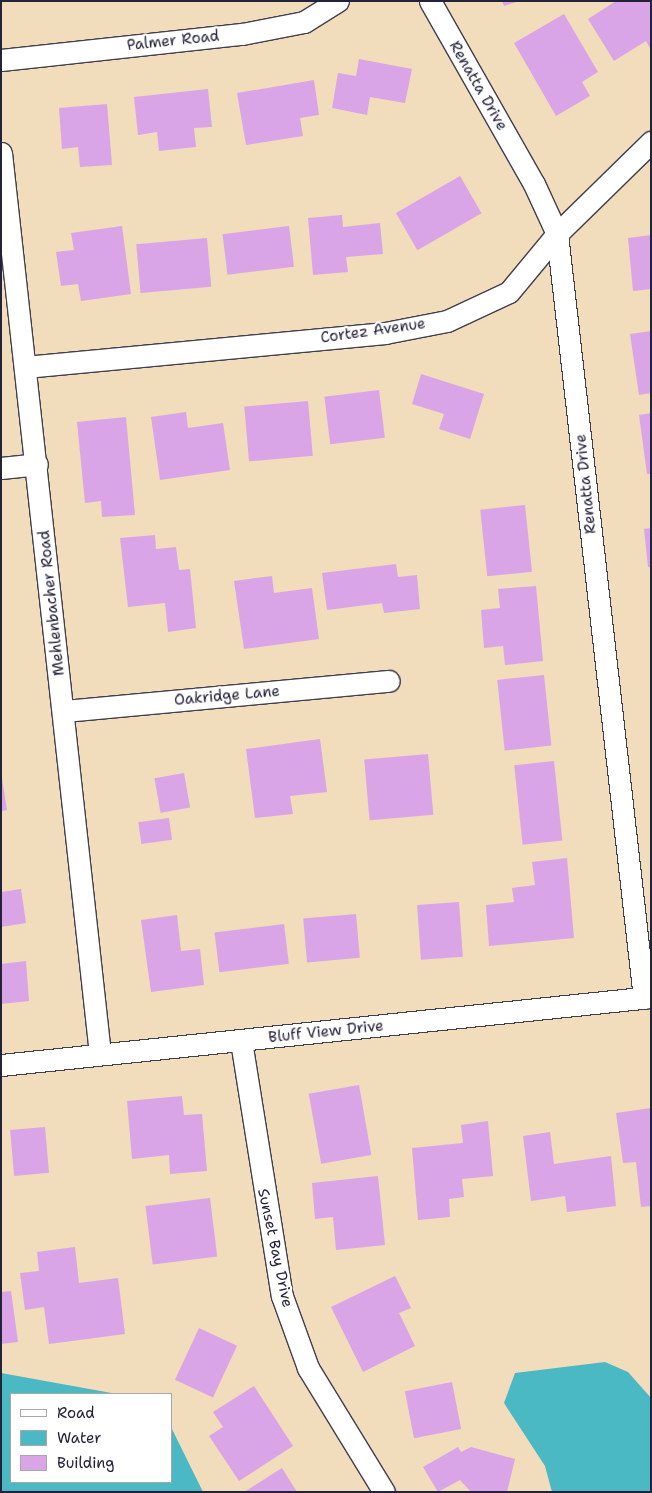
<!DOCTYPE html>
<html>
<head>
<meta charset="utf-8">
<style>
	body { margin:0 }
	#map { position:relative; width:652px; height:1493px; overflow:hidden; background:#f1dcbb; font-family:"Shantell Sans",sans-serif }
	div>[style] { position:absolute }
	.water>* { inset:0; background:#4bb9c3 }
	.building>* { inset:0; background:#d9a5e7; transform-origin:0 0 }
	.roads { filter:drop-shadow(1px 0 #413e4e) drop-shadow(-1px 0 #413e4e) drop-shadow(0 1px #413e4e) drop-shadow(0 -1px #413e4e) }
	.minor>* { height:21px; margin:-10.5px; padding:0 10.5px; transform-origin:10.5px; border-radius:10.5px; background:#fff }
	span { translate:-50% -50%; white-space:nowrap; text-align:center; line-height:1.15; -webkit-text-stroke:4.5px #fff; paint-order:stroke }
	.street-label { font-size:15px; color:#22223b }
	.frame { position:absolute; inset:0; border:2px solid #22223b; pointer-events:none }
	.legend { position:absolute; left:10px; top:1393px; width:162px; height:90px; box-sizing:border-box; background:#fff; border:1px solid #a7a7b1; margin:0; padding:6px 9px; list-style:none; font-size:15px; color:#22223b }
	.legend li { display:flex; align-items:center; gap:10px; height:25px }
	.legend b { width:25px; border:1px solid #a7a7b1 }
</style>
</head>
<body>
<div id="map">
	<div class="water">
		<i style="clip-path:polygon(605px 1362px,628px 1372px,651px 1398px,651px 1492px,552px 1492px,545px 1466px,504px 1403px,515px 1373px)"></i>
		<i style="clip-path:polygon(1px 1373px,117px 1394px,11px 1394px,11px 1482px,171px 1482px,171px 1427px,203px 1492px,1px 1492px)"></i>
	</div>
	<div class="building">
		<i style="clip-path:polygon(502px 1px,516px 1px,516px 2px,504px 6px)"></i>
		<i style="clip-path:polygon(616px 1px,651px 1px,651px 50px,646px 41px,614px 61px,588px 19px)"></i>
		<i style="clip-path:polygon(564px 14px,598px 72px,582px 82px,590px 96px,556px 116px,514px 43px)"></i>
		<i style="clip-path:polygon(359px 59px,412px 69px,405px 103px,370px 97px,367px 115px,332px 108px,338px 73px,356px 76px)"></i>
		<i style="clip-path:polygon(314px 80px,319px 115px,300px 118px,303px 136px,246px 145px,237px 93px)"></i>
		<i style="clip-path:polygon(208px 89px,212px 127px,194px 128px,196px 147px,159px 151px,157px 132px,138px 135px,134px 97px)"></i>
		<i style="clip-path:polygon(107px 104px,112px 165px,80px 167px,78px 147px,62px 149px,59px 108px)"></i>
		<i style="left:460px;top:176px;width:43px;height:74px;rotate:60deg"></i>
		<i style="clip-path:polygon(342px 215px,343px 227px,380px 223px,383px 254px,346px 257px,348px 272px,313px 275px,308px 218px)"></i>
		<i style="clip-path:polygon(122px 226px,131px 294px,81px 301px,78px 284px,61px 286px,56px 252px,74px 250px,71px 233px)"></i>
		<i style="left:289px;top:226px;width:41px;height:67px;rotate:83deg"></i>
		<i style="clip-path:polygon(651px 235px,651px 289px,633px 291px,628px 238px)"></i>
		<i style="left:207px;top:238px;width:49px;height:71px;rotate:85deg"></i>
		<i style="clip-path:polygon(651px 331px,651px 393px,639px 395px,630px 334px)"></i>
		<i style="clip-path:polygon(421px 374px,484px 394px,470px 439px,439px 429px,444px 414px,412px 404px)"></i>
		<i style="left:379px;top:390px;width:48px;height:55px;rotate:83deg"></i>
		<i style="left:308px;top:401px;width:55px;height:64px;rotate:85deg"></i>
		<i style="clip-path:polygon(186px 412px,188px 428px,223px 423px,230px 470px,160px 480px,151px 417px)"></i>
		<i style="clip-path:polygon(651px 413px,651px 474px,647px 474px,639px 415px)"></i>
		<i style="clip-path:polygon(126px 417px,135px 515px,102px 517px,101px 501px,85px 503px,77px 422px)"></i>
		<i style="left:525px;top:505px;width:67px;height:45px;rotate:84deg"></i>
		<i style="clip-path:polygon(651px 528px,651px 567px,648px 567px,644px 529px)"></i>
		<i style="clip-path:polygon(155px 535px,156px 549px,176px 547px,179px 570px,190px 569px,196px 628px,168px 632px,165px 603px,128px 607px,120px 538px)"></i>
		<i style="clip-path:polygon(396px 564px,398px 577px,417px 575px,420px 609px,384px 613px,382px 603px,327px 610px,322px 573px)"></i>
		<i style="clip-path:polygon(272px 576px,274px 593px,312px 588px,319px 639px,244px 649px,234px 581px)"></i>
		<i style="clip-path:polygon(536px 586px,543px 661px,505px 665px,503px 646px,484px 648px,481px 610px,500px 608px,498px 589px)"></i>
		<i style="left:544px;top:675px;width:71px;height:47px;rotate:84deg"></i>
		<i style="clip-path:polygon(320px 739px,327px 792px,290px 796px,293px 814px,255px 818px,246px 749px)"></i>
		<i style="left:428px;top:754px;width:61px;height:64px;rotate:85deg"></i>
		<i style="left:554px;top:761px;width:80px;height:40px;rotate:84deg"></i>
		<i style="clip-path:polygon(1px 772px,7px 810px,1px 811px)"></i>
		<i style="left:184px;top:773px;width:35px;height:30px;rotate:80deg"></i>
		<i style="left:169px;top:818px;width:22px;height:31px;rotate:82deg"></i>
		<i style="clip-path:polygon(567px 858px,574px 938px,489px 946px,486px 905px,514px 902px,512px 888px,535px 885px,532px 862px)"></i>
		<i style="clip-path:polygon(21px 889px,26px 923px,1px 927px,1px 892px)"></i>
		<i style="left:459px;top:902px;width:55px;height:42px;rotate:86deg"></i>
		<i style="left:356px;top:914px;width:44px;height:53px;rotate:85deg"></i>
		<i style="clip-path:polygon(177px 915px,181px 951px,200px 949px,204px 985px,151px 992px,141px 920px)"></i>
		<i style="left:284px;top:924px;width:40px;height:70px;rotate:83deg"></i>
		<i style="clip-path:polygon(26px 961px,29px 1001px,1px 1004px,1px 964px)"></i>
		<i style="left:359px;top:1085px;width:71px;height:51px;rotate:80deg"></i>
		<i style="clip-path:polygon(182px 1096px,184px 1115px,202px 1114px,207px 1171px,170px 1174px,169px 1155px,132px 1159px,127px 1101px)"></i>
		<i style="clip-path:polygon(651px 1108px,651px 1206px,641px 1207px,636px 1162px,623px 1163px,616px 1113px)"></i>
		<i style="clip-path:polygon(488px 1121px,493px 1176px,462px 1179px,464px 1197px,449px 1199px,450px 1217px,418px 1220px,412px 1148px,463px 1143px,461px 1125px)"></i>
		<i style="left:45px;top:1127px;width:46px;height:35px;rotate:85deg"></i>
		<i style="clip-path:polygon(550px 1132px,554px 1164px,611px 1156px,616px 1206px,567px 1212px,565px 1196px,531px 1201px,523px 1136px)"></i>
		<i style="clip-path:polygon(378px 1176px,385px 1245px,336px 1250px,333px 1217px,315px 1219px,312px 1183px)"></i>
		<i style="left:210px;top:1198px;width:59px;height:65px;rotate:83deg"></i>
		<i style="clip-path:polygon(75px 1247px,79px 1283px,118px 1278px,125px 1334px,49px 1344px,44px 1307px,25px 1310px,20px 1273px,39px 1271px,37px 1252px)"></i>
		<i style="clip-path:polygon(395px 1276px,411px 1308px,399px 1313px,415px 1346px,363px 1372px,331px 1307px)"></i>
		<i style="clip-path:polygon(11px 1291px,18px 1342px,1px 1344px,1px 1292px)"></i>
		<i style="left:199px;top:1328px;width:42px;height:57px;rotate:25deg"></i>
		<i style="left:452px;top:1382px;width:48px;height:48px;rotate:79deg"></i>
		<i style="clip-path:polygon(254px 1386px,293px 1446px,239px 1481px,209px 1436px,223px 1427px,213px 1412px)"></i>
		<i style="clip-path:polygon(458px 1447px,461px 1452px,471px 1447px,515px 1459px,507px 1492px,471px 1492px,460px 1480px,438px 1492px,423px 1467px)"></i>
		<i style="clip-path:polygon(282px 1468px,297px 1492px,244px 1492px)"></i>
	</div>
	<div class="roads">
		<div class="minor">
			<i style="left:430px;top:1px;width:210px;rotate:60.4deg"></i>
			<i style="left:534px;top:184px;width:55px;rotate:65.3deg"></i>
			<i style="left:557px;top:234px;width:769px;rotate:83.5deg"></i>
			<i style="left:1px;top:60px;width:242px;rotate:-6.2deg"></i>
			<i style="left:242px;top:34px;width:63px;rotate:-11deg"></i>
			<i style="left:304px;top:22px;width:40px;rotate:-32deg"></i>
			<i style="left:1px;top:153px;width:906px;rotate:83.73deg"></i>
			<i style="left:25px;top:367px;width:362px;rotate:-5.4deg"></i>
			<i style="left:385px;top:333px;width:63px;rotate:-11deg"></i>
			<i style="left:447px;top:321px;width:68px;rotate:-25.1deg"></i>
			<i style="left:509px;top:292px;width:75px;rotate:-50.4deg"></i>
			<i style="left:557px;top:234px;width:132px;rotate:-44.4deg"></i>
			<i style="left:1px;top:468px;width:36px;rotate:-6deg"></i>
			<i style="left:64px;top:711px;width:326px;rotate:-5.3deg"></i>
			<i style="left:241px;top:1041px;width:258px;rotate:80.9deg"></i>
			<i style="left:282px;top:1296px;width:77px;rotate:70.1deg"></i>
			<i style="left:308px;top:1368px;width:145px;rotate:58.5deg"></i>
			<i style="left:1px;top:1065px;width:654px;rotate:-5.97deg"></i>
		</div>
	</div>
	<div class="street-label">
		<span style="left:173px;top:41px;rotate:-6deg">Palmer Road</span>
		<span style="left:478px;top:86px;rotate:60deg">Renatta Drive</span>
		<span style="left:373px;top:331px;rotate:-8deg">Cortez Avenue</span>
		<span style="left:586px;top:484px;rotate:-96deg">Renatta Drive</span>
		<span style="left:52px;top:603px;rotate:-96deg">Mehlenbacher Road</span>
		<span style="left:227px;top:696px;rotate:-5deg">Oakridge Lane</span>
		<span style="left:326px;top:1032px;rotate:-6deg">Bluff View Drive</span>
		<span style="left:275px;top:1248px;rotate:78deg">Sunset Bay Drive</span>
	</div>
	<div class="frame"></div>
	<ul class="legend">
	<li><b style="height:6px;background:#fff"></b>Road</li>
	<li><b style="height:14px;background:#4bb9c3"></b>Water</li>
	<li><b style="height:14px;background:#d9a5e7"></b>Building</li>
	</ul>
</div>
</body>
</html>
